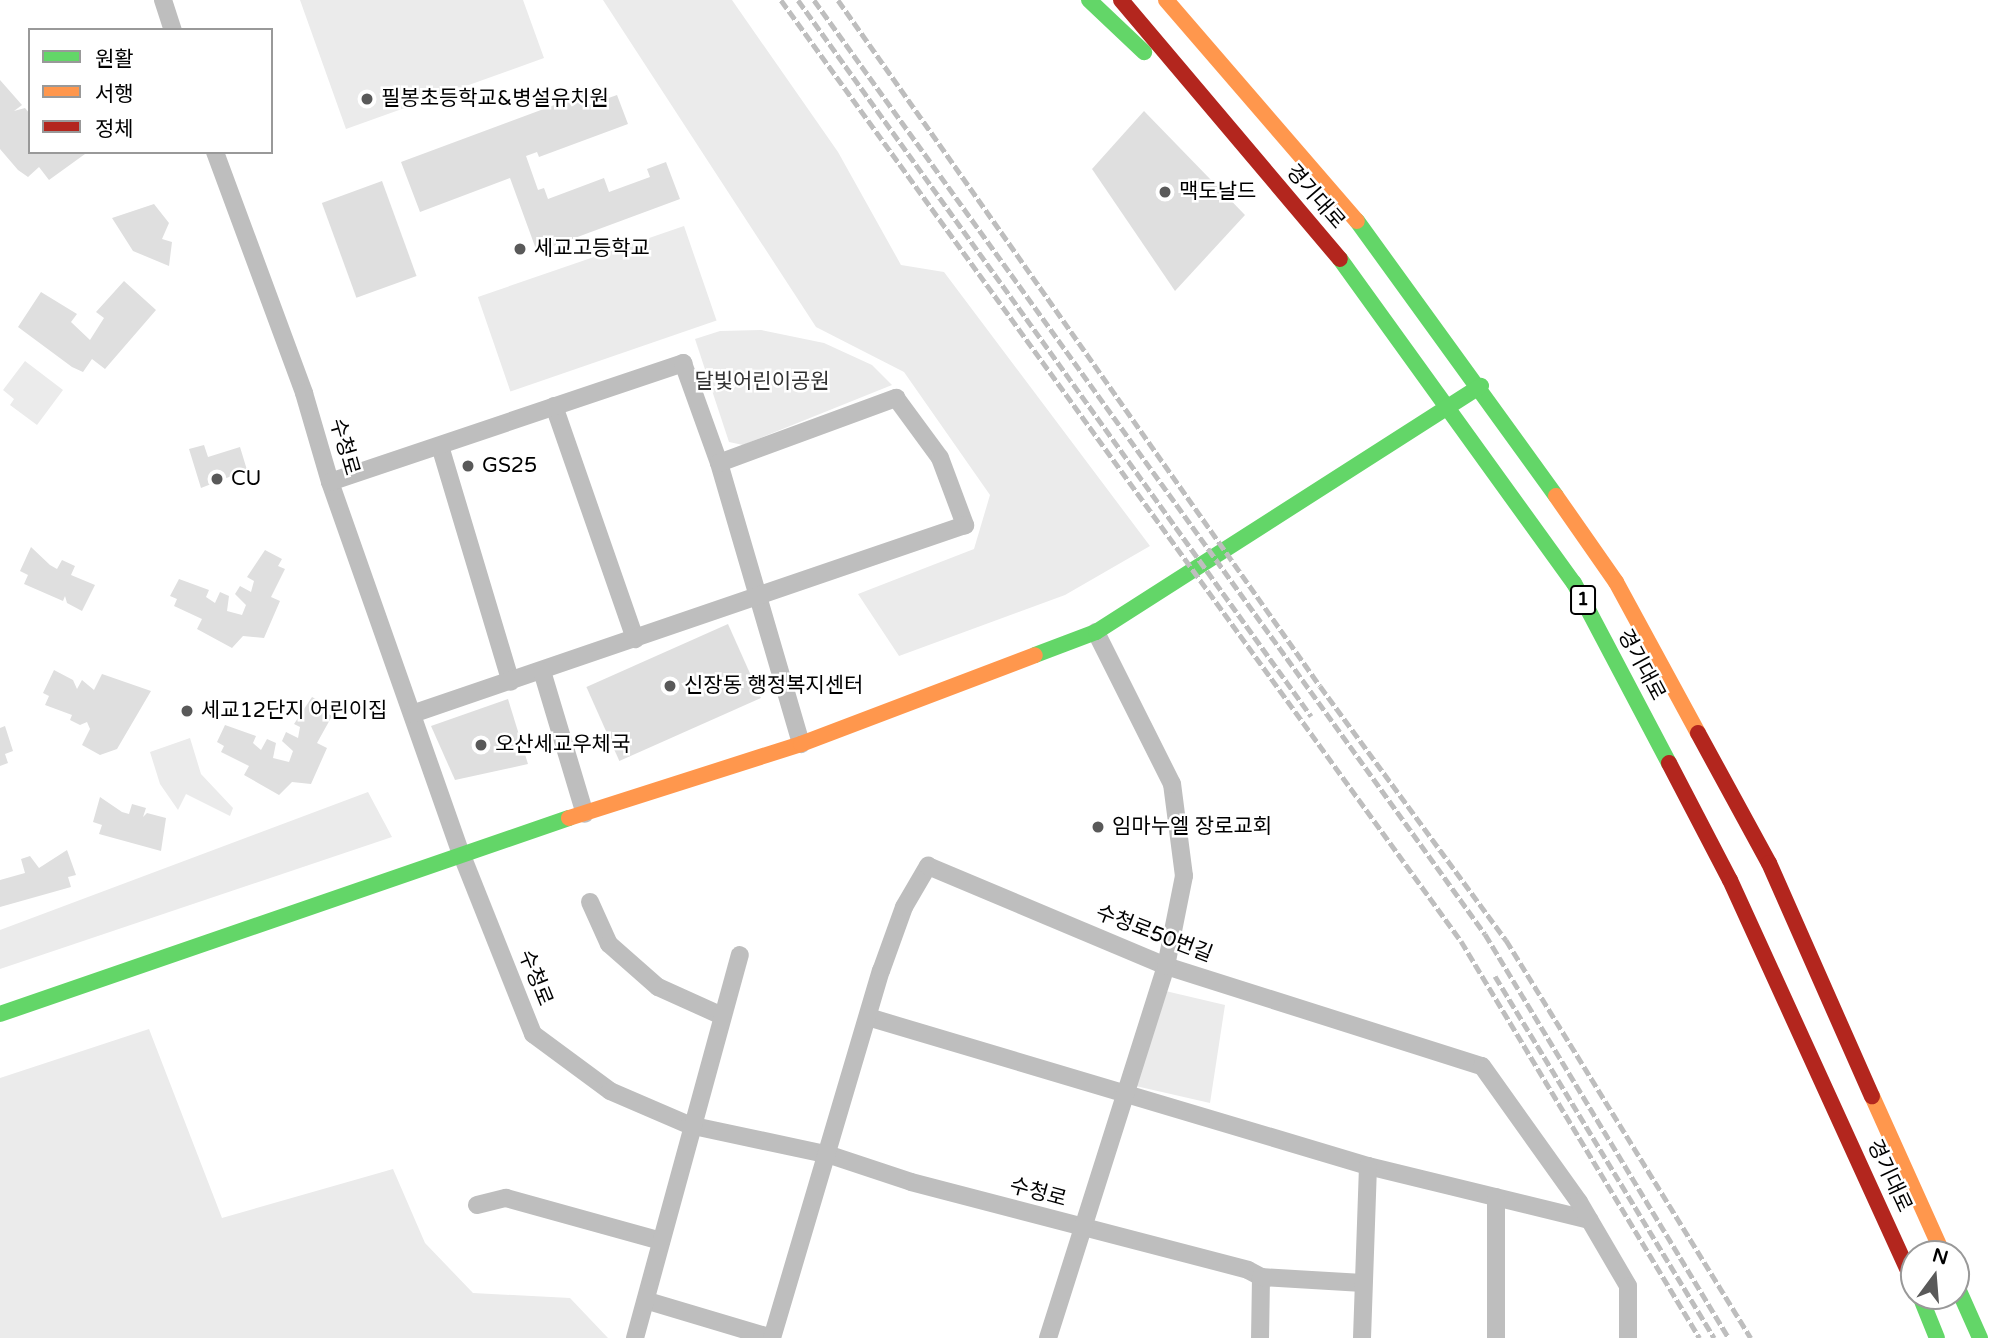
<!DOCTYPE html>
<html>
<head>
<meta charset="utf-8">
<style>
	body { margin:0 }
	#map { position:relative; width:1998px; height:1338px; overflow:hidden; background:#fff; font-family:"Varela Round","Noto Sans KR",sans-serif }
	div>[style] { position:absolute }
	.green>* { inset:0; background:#ebebeb; transform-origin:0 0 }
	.building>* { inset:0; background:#dfdfdf; transform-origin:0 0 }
	.street>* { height:18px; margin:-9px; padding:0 9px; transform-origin:9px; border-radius:9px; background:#bebebe }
	.fast>* { height:16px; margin:-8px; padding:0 8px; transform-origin:8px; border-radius:8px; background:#63d668 }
	.slow>* { height:16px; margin:-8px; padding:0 8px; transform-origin:8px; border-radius:8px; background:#ff974d }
	.jam>* { height:16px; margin:-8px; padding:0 8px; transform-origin:8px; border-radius:8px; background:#b3261e }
	.rail>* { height:5px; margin-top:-2.5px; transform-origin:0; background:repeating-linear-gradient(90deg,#bebebe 0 10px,transparent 0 13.5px) }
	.dots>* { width:19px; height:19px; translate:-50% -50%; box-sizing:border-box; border:4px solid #fff; border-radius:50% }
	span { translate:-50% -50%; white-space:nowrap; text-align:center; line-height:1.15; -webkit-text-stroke:5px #fff; paint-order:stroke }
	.shield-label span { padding:2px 5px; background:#fff; border:2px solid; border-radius:5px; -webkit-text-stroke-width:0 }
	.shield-label { font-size:19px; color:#000; font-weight:700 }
	.poi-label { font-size:21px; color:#000 }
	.left { translate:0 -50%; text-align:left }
	.street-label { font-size:21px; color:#000 }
	.park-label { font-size:21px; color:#323232 }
	.legend { position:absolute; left:28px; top:28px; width:245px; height:126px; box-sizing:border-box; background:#fff; border:2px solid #999; margin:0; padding:9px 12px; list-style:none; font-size:21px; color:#000 }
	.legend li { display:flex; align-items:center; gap:14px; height:35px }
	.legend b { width:35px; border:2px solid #999 }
	.north { position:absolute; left:1900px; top:1240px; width:70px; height:70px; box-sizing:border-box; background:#fff; border:2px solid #999; border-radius:50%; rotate:16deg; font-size:19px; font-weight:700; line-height:28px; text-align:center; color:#000 }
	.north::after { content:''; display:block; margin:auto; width:24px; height:32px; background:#595959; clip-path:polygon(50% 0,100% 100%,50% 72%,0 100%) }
</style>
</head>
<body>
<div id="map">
	<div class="green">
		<i style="clip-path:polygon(300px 0,523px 0,544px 58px,346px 129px)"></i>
		<i style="clip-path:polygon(603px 0,732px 0,838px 152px,901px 265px,944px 272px,1150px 546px,1065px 595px,899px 656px,858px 594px,974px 549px,990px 495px,904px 372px,816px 327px)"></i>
		<i style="left:684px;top:226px;width:100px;height:218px;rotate:71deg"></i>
		<i style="clip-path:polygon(761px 330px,824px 343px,872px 365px,892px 385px,743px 445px,729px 442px,695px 339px,720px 331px)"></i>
		<i style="clip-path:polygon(25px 361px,63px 390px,37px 425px,10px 405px,14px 399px,3px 390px)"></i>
		<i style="clip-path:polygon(190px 738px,201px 774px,233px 808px,230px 816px,186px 794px,178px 810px,160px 784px,150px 752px)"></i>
		<i style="clip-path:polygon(368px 792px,392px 837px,0 969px,0 930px)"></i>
		<i style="clip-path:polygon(1157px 989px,1225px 1005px,1210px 1103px,1127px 1084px)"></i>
		<i style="clip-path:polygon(149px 1029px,222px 1218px,393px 1169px,425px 1243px,473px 1293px,570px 1298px,608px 1338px,0 1338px,0 1078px)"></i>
	</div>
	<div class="building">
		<i style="clip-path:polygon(0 80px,22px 105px,14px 111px,25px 108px,30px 114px,30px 152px,85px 154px,49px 180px,39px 167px,28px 177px,18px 170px,0 149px)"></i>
		<i style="clip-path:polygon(584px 94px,589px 105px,617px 95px,628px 124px,539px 157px,537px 152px,526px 156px,538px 190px,544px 188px,548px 199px,604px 178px,609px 192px,650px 177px,647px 169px,666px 162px,680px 199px,537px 252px,510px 178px,420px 212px,401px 162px)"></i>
		<i style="clip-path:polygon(1144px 111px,1245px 215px,1175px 291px,1092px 169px)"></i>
		<i style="left:382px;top:181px;width:101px;height:64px;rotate:70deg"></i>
		<i style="clip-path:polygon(154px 204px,169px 223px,162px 239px,172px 242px,169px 266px,133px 251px,112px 218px)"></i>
		<i style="clip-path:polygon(124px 281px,156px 310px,105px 369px,92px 359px,83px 372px,72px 367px,18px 327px,41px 292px,77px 314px,71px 322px,90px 340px,104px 318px,96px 312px)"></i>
		<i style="clip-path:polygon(204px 445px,208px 457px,240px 447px,247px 470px,201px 488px,189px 449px)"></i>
		<i style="clip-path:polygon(31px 547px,50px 565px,57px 569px,62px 560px,75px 566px,71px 575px,95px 585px,82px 611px,67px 603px,65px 596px,63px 601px,24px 584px,28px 575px,20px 571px)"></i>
		<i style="clip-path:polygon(265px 550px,282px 559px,278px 566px,285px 569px,271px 597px,280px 601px,264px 638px,243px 636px,232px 648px,197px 629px,202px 619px,174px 606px,177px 599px,170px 596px,179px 579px,209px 590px,206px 597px,215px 603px,220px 592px,229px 596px,227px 611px,242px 615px,246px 605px,235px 594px,240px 586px,251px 592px,254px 581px,247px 577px)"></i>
		<i style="left:728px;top:624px;width:81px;height:155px;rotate:66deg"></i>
		<i style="clip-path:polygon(54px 670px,73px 680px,77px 689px,82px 680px,94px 690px,102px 674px,151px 691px,117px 749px,100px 755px,82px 745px,90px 729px,87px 722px,80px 725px,70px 720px,72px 715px,45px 705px,49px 696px,43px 693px)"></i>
		<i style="clip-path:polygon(312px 697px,329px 706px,325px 712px,332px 716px,317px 743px,327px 748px,311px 784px,292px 782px,279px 795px,244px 775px,249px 766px,221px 752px,224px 746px,217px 742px,225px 725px,256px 736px,253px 743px,261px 750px,267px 739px,276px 743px,273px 758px,289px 762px,293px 751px,282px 741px,286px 732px,298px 738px,300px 727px,294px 724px)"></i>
		<i style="clip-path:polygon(508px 699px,528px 764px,455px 780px,431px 726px)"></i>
		<i style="clip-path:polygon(5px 726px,13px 751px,5px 754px,8px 763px,0 766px,0 728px)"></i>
		<i style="clip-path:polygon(100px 797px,122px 812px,129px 814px,132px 804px,146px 808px,143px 817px,147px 813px,166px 818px,161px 851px,99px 834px,102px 825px,93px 822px)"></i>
		<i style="clip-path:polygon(67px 850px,76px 875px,68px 877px,71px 887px,0 907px,0 880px,25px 873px,21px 859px,30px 856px,39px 868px)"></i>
	</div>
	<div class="street">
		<i style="left:163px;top:0;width:32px;rotate:72deg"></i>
		<i style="left:215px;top:152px;width:257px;rotate:69.7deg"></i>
		<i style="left:304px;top:393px;width:93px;rotate:73.7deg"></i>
		<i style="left:330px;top:482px;width:393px;rotate:70.6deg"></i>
		<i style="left:461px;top:853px;width:195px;rotate:68.3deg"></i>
		<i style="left:533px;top:1034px;width:96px;rotate:36.5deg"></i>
		<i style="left:610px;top:1091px;width:86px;rotate:23.3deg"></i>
		<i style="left:689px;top:1125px;width:144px;rotate:12deg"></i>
		<i style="left:830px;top:1155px;width:85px;rotate:18.4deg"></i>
		<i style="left:911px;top:1182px;width:348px;rotate:14.6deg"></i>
		<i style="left:1248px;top:1270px;width:15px;rotate:28deg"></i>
		<i style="left:1261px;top:1277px;width:61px;rotate:90.9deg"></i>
		<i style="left:554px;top:406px;width:247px;rotate:70.8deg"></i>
		<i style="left:440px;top:446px;width:246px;rotate:73.3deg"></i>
		<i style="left:719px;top:463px;width:293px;rotate:73.7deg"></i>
		<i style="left:330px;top:482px;width:373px;rotate:-18.6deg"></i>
		<i style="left:683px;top:363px;width:106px;rotate:70.2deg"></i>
		<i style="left:719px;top:463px;width:189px;rotate:-20.2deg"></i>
		<i style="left:896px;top:398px;width:74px;rotate:53.7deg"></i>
		<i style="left:940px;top:458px;width:72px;rotate:69.5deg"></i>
		<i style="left:965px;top:525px;width:584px;rotate:161.13deg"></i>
		<i style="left:542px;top:671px;width:149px;rotate:73.3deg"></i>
		<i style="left:590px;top:902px;width:46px;rotate:65.7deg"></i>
		<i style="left:609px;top:944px;width:65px;rotate:41.3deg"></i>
		<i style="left:658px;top:987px;width:68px;rotate:24.3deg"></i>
		<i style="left:868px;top:1017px;width:522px;rotate:16.59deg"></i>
		<i style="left:1368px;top:1166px;width:228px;rotate:13.7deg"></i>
		<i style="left:477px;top:1205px;width:30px;rotate:-14deg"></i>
		<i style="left:506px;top:1198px;width:161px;rotate:15.5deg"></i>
		<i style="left:1261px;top:1277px;width:102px;rotate:3.4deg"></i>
		<i style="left:648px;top:1301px;width:129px;rotate:16.6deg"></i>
		<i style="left:635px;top:1338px;width:397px;rotate:-74.7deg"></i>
		<i style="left:772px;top:1338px;width:383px;rotate:-73.5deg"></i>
		<i style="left:881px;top:971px;width:68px;rotate:-70.2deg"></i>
		<i style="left:904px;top:907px;width:48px;rotate:-59.7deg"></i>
		<i style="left:928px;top:866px;width:258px;rotate:22.8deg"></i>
		<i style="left:1166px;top:966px;width:331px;rotate:17.6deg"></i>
		<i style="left:1482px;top:1066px;width:167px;rotate:54.5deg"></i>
		<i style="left:1579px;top:1202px;width:97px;rotate:59.7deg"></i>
		<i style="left:1628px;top:1286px;width:52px;rotate:90deg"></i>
		<i style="left:1048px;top:1338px;width:390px;rotate:-72.4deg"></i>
		<i style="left:1166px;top:966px;width:92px;rotate:-78.7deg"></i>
		<i style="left:1184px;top:876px;width:93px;rotate:-97.4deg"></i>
		<i style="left:1172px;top:784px;width:170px;rotate:-116.6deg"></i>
		<i style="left:1362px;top:1338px;width:172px;rotate:-88deg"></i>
		<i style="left:1496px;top:1338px;width:141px;rotate:-90deg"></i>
	</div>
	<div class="fast">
		<i style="left:1089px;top:0;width:76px;rotate:43.4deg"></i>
		<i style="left:1357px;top:221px;width:339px;rotate:54.1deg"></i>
		<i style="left:1340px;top:259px;width:400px;rotate:54.2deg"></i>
		<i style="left:1574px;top:583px;width:204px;rotate:62.2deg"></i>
		<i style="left:1035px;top:655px;width:65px;rotate:-20.7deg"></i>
		<i style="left:1096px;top:632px;width:457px;rotate:-32.6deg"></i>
		<i style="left:0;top:1014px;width:602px;rotate:-19.01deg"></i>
		<i style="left:1956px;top:1284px;width:59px;rotate:66deg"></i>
		<i style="left:1920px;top:1296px;width:45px;rotate:68deg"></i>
	</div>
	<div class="slow">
		<i style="left:1166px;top:0;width:292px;rotate:49.2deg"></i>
		<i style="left:1556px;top:496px;width:105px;rotate:55.1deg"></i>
		<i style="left:1616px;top:582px;width:172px;rotate:61.5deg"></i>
		<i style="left:569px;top:818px;width:244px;rotate:-17.7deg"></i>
		<i style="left:801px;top:744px;width:250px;rotate:-20.8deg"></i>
		<i style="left:1872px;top:1096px;width:173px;rotate:65.8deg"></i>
	</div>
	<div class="jam">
		<i style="left:1121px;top:0;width:339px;rotate:49.8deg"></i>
		<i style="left:1698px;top:733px;width:148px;rotate:61.4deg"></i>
		<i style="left:1769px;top:863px;width:255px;rotate:66.2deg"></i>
		<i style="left:1669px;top:763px;width:132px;rotate:62.5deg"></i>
		<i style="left:1730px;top:880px;width:443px;rotate:65.5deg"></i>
	</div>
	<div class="rail">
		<i style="left:781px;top:0;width:1161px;rotate:54.15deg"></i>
		<i style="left:1461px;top:941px;width:463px;rotate:59deg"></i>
		<i style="left:798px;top:0;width:881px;rotate:54.38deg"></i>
		<i style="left:814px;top:0;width:1150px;rotate:54.31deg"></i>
		<i style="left:1485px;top:934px;width:472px;rotate:58.9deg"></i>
		<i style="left:838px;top:0;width:838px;rotate:54.91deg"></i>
		<i style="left:1320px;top:686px;width:315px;rotate:53.8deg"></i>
		<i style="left:1506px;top:940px;width:467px;rotate:58.4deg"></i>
		<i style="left:1495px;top:976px;width:423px;rotate:58.8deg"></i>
	</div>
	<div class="dots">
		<i style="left:367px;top:99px;background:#595959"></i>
		<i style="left:1165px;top:192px;background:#595959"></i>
		<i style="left:520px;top:249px;background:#595959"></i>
		<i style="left:468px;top:466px;background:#595959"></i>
		<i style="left:217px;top:479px;background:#595959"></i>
		<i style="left:670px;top:686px;background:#595959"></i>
		<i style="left:187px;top:711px;background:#595959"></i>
		<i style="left:481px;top:745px;background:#595959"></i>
		<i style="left:1098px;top:827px;background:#595959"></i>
	</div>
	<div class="shield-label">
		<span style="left:1583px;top:600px">1</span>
	</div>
	<div class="poi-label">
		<span class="left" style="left:381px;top:99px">필봉초등학교&amp;병설유치원</span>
		<span class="left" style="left:1179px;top:192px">맥도날드</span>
		<span class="left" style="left:534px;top:249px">세교고등학교</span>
		<span class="left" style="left:482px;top:466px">GS25</span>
		<span class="left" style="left:231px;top:479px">CU</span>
		<span class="left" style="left:684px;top:686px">신장동 행정복지센터</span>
		<span class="left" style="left:201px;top:711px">세교12단지 어린이집</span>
		<span class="left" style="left:495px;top:745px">오산세교우체국</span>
		<span class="left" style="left:1112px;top:827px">임마누엘 장로교회</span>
	</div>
	<div class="street-label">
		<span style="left:1315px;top:197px;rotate:49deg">경기대로</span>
		<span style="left:344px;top:447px;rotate:74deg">수청로</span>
		<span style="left:1641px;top:665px;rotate:62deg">경기대로</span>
		<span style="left:1154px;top:934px;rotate:21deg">수청로50번길</span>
		<span style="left:535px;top:978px;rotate:68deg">수청로</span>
		<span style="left:1889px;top:1176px;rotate:65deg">경기대로</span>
		<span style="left:1038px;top:1193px;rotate:15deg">수청로</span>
	</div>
	<div class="park-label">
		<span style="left:762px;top:382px">달빛어린이공원</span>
	</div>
	<ul class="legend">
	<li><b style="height:9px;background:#63d668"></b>원활</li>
	<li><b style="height:9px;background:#ff974d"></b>서행</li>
	<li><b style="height:9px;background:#b3261e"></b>정체</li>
	</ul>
	<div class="north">N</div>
</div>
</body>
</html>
